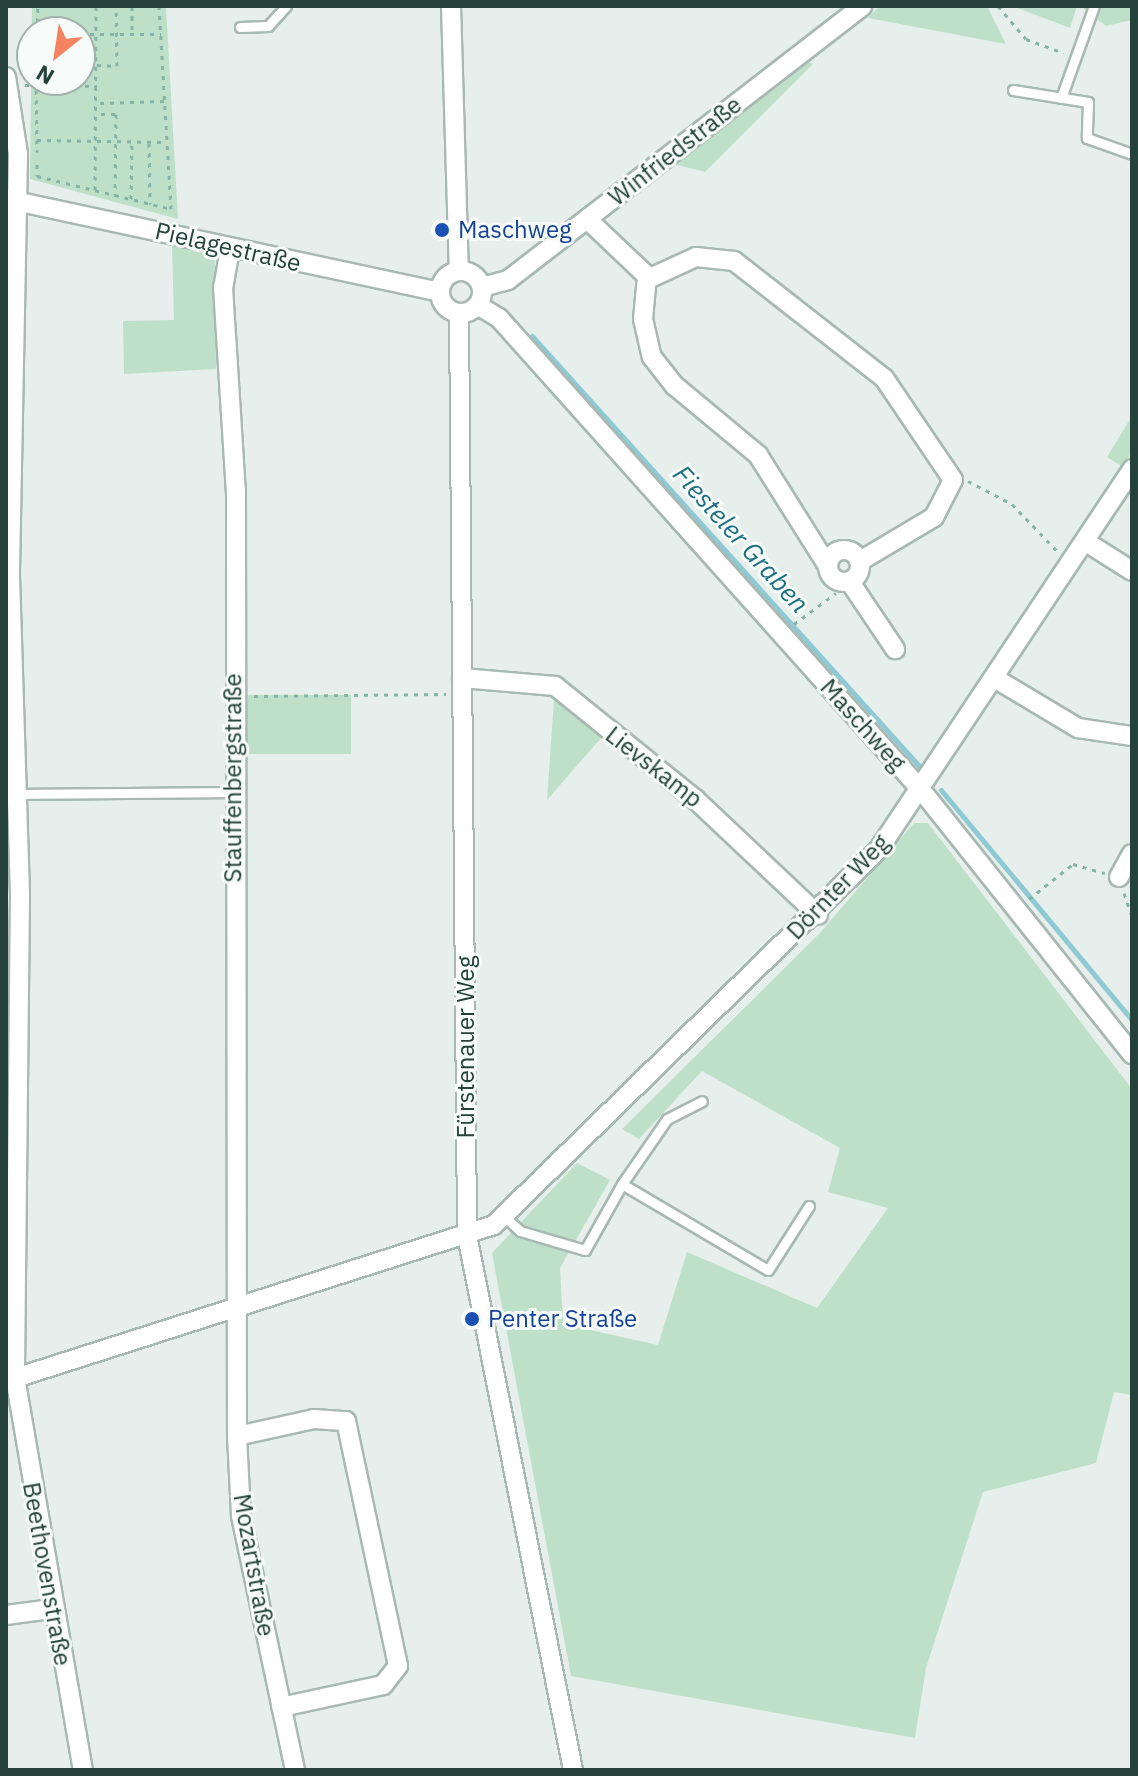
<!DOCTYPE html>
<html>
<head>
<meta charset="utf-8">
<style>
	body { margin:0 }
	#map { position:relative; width:1138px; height:1776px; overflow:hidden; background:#e6efeb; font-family:"IBM Plex Sans",sans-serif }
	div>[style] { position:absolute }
	.green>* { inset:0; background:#bfe0c8; transform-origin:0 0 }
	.stream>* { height:5px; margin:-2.5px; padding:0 2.5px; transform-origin:2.5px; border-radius:2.5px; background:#8ec9d4 }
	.path>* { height:3px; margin-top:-1.5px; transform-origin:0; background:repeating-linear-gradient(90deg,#86b3a5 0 4px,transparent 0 10px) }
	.roads { filter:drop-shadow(2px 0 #a8b8b2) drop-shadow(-2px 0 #a8b8b2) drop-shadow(0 2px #a8b8b2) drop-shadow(0 -2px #a8b8b2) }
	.lane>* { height:9px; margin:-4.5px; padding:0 4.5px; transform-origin:4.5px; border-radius:4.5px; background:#fff }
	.street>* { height:18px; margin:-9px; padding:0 9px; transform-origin:9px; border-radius:9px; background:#fff }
	.street>.ring { margin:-9px; padding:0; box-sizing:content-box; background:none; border:18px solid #fff; border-radius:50% }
	.dots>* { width:22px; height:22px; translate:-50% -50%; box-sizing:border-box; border:4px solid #f7fbf9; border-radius:50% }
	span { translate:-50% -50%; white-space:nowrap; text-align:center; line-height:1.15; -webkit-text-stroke:6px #f7fbf9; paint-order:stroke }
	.street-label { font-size:24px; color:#24423a }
	.transit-label { font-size:24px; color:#164399 }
	.left { translate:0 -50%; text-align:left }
	.water-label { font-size:26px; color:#1c6f80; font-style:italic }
	.frame { position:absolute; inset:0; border:8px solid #24423a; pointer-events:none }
	.north { position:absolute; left:16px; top:16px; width:80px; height:80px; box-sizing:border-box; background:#f7fbf9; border:2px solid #a3b1ad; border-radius:50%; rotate:210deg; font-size:22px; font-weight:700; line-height:32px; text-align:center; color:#24423a }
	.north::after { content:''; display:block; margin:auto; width:28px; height:36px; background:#f4845f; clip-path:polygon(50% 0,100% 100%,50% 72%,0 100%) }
</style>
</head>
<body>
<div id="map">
	<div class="green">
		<i style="clip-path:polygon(evenodd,32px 6px,166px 6px,178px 219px,30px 179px,32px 6px,80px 32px,80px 80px,32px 80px,32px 32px,80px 32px)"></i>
		<i style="clip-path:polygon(880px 6px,987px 6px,1006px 44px,868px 18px)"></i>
		<i style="clip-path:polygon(1012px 6px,1077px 6px,1070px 28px)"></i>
		<i style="clip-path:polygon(1080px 6px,1132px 6px,1132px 20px,1106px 26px)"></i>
		<i style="clip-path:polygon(804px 59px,813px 64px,705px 172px,670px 163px)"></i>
		<i style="clip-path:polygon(172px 245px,215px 257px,216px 369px,124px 374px,123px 321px,174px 320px)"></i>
		<i style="clip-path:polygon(1132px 416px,1132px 451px,1123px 467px,1107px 457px)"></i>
		<i style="clip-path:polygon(555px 686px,607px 731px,547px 800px)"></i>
		<i style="left:351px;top:695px;width:59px;height:119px;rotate:90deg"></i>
		<i style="clip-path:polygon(914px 823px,928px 823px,1132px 1089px,1132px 1395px,1114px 1392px,1096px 1463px,983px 1492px,926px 1668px,915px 1738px,571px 1676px,492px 1253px,577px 1163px,610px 1180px,560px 1268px,563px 1324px,658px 1345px,687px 1252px,817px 1308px,888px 1208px,828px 1192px,840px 1148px,702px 1071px,639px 1139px,622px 1129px,820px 933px)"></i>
	</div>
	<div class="stream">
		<i style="left:532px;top:336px;width:581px;rotate:48deg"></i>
		<i style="left:941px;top:790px;width:299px;rotate:50.3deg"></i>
	</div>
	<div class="path">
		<i style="left:132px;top:6px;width:28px;rotate:90deg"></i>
		<i style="left:998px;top:6px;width:43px;rotate:49.7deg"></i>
		<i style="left:1026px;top:39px;width:40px;rotate:20.2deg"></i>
		<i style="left:37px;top:32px;width:26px;rotate:-88deg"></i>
		<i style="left:80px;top:34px;width:81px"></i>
		<i style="left:97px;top:65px;width:20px;rotate:3deg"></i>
		<i style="left:117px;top:66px;width:60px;rotate:-91deg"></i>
		<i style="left:36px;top:80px;width:72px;rotate:89.2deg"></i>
		<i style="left:25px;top:85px;width:72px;rotate:0.8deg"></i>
		<i style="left:100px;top:103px;width:65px;rotate:-1.8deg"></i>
		<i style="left:101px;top:114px;width:15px"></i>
		<i style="left:116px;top:114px;width:81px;rotate:90.7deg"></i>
		<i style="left:37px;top:140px;width:130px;rotate:0.9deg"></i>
		<i style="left:149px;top:143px;width:61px;rotate:89.1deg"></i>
		<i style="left:37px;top:164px;width:12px;rotate:90deg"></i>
		<i style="left:37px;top:176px;width:138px;rotate:13.8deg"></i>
		<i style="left:171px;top:209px;width:203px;rotate:-93.4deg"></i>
		<i style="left:95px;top:190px;width:184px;rotate:-89.7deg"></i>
		<i style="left:131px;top:199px;width:56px;rotate:-89deg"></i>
		<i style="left:968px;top:481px;width:50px;rotate:27.6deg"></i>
		<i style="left:1012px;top:504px;width:66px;rotate:46.2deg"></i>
		<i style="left:794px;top:624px;width:52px;rotate:-36.4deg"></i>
		<i style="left:254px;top:696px;width:192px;rotate:-0.6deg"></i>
		<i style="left:1124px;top:893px;width:24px;rotate:71deg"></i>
		<i style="left:1029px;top:899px;width:56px;rotate:-38.5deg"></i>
		<i style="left:1073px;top:864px;width:33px;rotate:16deg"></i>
	</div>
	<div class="roads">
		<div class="lane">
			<i style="left:240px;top:27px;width:28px;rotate:-2deg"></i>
			<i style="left:268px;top:26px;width:27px;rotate:-48deg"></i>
			<i style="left:1013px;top:90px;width:76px;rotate:9.1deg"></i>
			<i style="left:1088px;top:102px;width:36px;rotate:92deg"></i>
			<i style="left:1087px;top:138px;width:48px;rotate:19.6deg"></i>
			<i style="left:1061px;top:98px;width:98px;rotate:-70.3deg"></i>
			<i style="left:17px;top:794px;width:216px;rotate:-0.5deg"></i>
			<i style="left:622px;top:1184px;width:79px;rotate:-55.3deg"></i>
			<i style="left:667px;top:1119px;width:39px;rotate:-27deg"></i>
			<i style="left:504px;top:1216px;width:22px;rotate:43deg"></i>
			<i style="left:520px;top:1231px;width:68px;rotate:16.3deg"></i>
			<i style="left:585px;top:1250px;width:76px;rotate:-60.7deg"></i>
			<i style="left:622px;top:1184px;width:169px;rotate:30.5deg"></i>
			<i style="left:768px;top:1270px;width:76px;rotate:-57.4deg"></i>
		</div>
		<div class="street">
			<i style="left:451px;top:6px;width:265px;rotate:88.3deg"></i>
			<i style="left:6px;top:77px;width:78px;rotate:81.1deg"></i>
			<i style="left:18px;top:154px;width:422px;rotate:91.1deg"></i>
			<i style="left:10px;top:576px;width:319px;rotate:88.2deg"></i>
			<i style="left:20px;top:895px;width:482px;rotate:90.6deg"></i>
			<i style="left:15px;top:1377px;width:399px;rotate:80.2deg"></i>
			<i style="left:6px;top:199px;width:444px;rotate:12.1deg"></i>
			<i style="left:587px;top:219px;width:83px;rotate:43.5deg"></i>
			<i style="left:647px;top:276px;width:43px;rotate:95.3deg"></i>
			<i style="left:643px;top:319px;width:39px;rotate:77deg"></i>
			<i style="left:652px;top:357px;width:37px;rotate:52deg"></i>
			<i style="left:675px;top:386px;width:108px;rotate:39.7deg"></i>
			<i style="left:758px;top:455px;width:131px;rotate:57.8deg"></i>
			<i style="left:230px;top:249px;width:39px;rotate:100deg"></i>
			<i style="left:223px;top:287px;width:204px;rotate:86.4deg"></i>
			<i style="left:236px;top:491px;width:945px;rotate:89.94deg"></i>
			<i style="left:237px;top:1436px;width:80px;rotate:87.1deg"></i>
			<i style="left:241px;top:1516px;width:260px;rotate:78deg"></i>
			<i class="ring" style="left:440px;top:271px;width:24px;height:24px"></i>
			<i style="left:648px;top:279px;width:53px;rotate:-24.6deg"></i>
			<i style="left:696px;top:257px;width:38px;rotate:6deg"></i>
			<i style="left:734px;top:261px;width:190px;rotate:38deg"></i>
			<i style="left:884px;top:378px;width:123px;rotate:55.9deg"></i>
			<i style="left:953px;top:480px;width:42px;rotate:117.2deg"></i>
			<i style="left:934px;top:517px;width:86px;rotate:149.3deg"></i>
			<i style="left:482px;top:287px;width:27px;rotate:-15deg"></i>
			<i style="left:508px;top:280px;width:448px;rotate:-37.7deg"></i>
			<i style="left:479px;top:306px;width:23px;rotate:31deg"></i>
			<i style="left:499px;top:318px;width:635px;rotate:48.19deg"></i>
			<i style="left:922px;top:791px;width:337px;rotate:51.4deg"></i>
			<i style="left:459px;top:313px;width:922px;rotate:89.5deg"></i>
			<i style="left:467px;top:1235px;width:545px;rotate:78.79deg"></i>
			<i style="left:1086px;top:542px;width:54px;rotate:32.2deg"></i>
			<i class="ring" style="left:828px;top:550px;width:14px;height:14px"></i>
			<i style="left:850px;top:582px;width:81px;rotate:56.1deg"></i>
			<i style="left:462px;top:678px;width:93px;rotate:4.9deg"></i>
			<i style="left:555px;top:686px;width:180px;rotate:38.9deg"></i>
			<i style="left:695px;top:799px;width:169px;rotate:43.3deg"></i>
			<i style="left:996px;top:679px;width:96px;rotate:30.9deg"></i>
			<i style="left:1078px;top:728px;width:55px;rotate:8.4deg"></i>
			<i style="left:1119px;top:877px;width:26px;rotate:-61deg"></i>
			<i style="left:6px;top:1381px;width:512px;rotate:-17.73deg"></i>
			<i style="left:494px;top:1225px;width:538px;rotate:-44.32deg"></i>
			<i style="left:879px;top:849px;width:457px;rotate:-56.3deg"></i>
			<i style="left:237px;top:1436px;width:79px;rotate:-12.4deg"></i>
			<i style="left:314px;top:1419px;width:32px;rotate:4deg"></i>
			<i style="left:346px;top:1421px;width:250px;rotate:78deg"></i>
			<i style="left:398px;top:1666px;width:24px;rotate:128deg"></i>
			<i style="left:383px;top:1685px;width:104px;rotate:167.8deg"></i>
			<i style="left:6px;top:1615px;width:45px;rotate:-7.6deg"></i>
		</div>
	</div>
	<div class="dots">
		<i style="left:442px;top:230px;background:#1a4fb4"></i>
		<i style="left:472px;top:1319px;background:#1a4fb4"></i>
	</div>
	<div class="street-label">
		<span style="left:675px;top:151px;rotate:-38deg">Winfriedstraße</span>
		<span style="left:228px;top:247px;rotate:13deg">Pielagestraße</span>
		<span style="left:863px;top:725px;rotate:48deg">Maschweg</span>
		<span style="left:654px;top:767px;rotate:38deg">Lievskamp</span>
		<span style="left:233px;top:778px;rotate:-90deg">Stauffenbergstraße</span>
		<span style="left:838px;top:887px;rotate:-46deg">Dörnter Weg</span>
		<span style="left:466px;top:1047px;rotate:-90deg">Fürstenauer Weg</span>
		<span style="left:254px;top:1565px;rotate:80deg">Mozartstraße</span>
		<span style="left:47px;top:1574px;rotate:80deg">Beethovenstraße</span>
	</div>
	<div class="transit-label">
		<span class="left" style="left:458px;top:230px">Maschweg</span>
		<span class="left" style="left:488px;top:1319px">Penter Straße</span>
	</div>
	<div class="water-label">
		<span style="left:741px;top:539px;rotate:48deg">Fiesteler Graben</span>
	</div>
	<div class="frame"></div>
	<div class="north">N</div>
</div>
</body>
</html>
